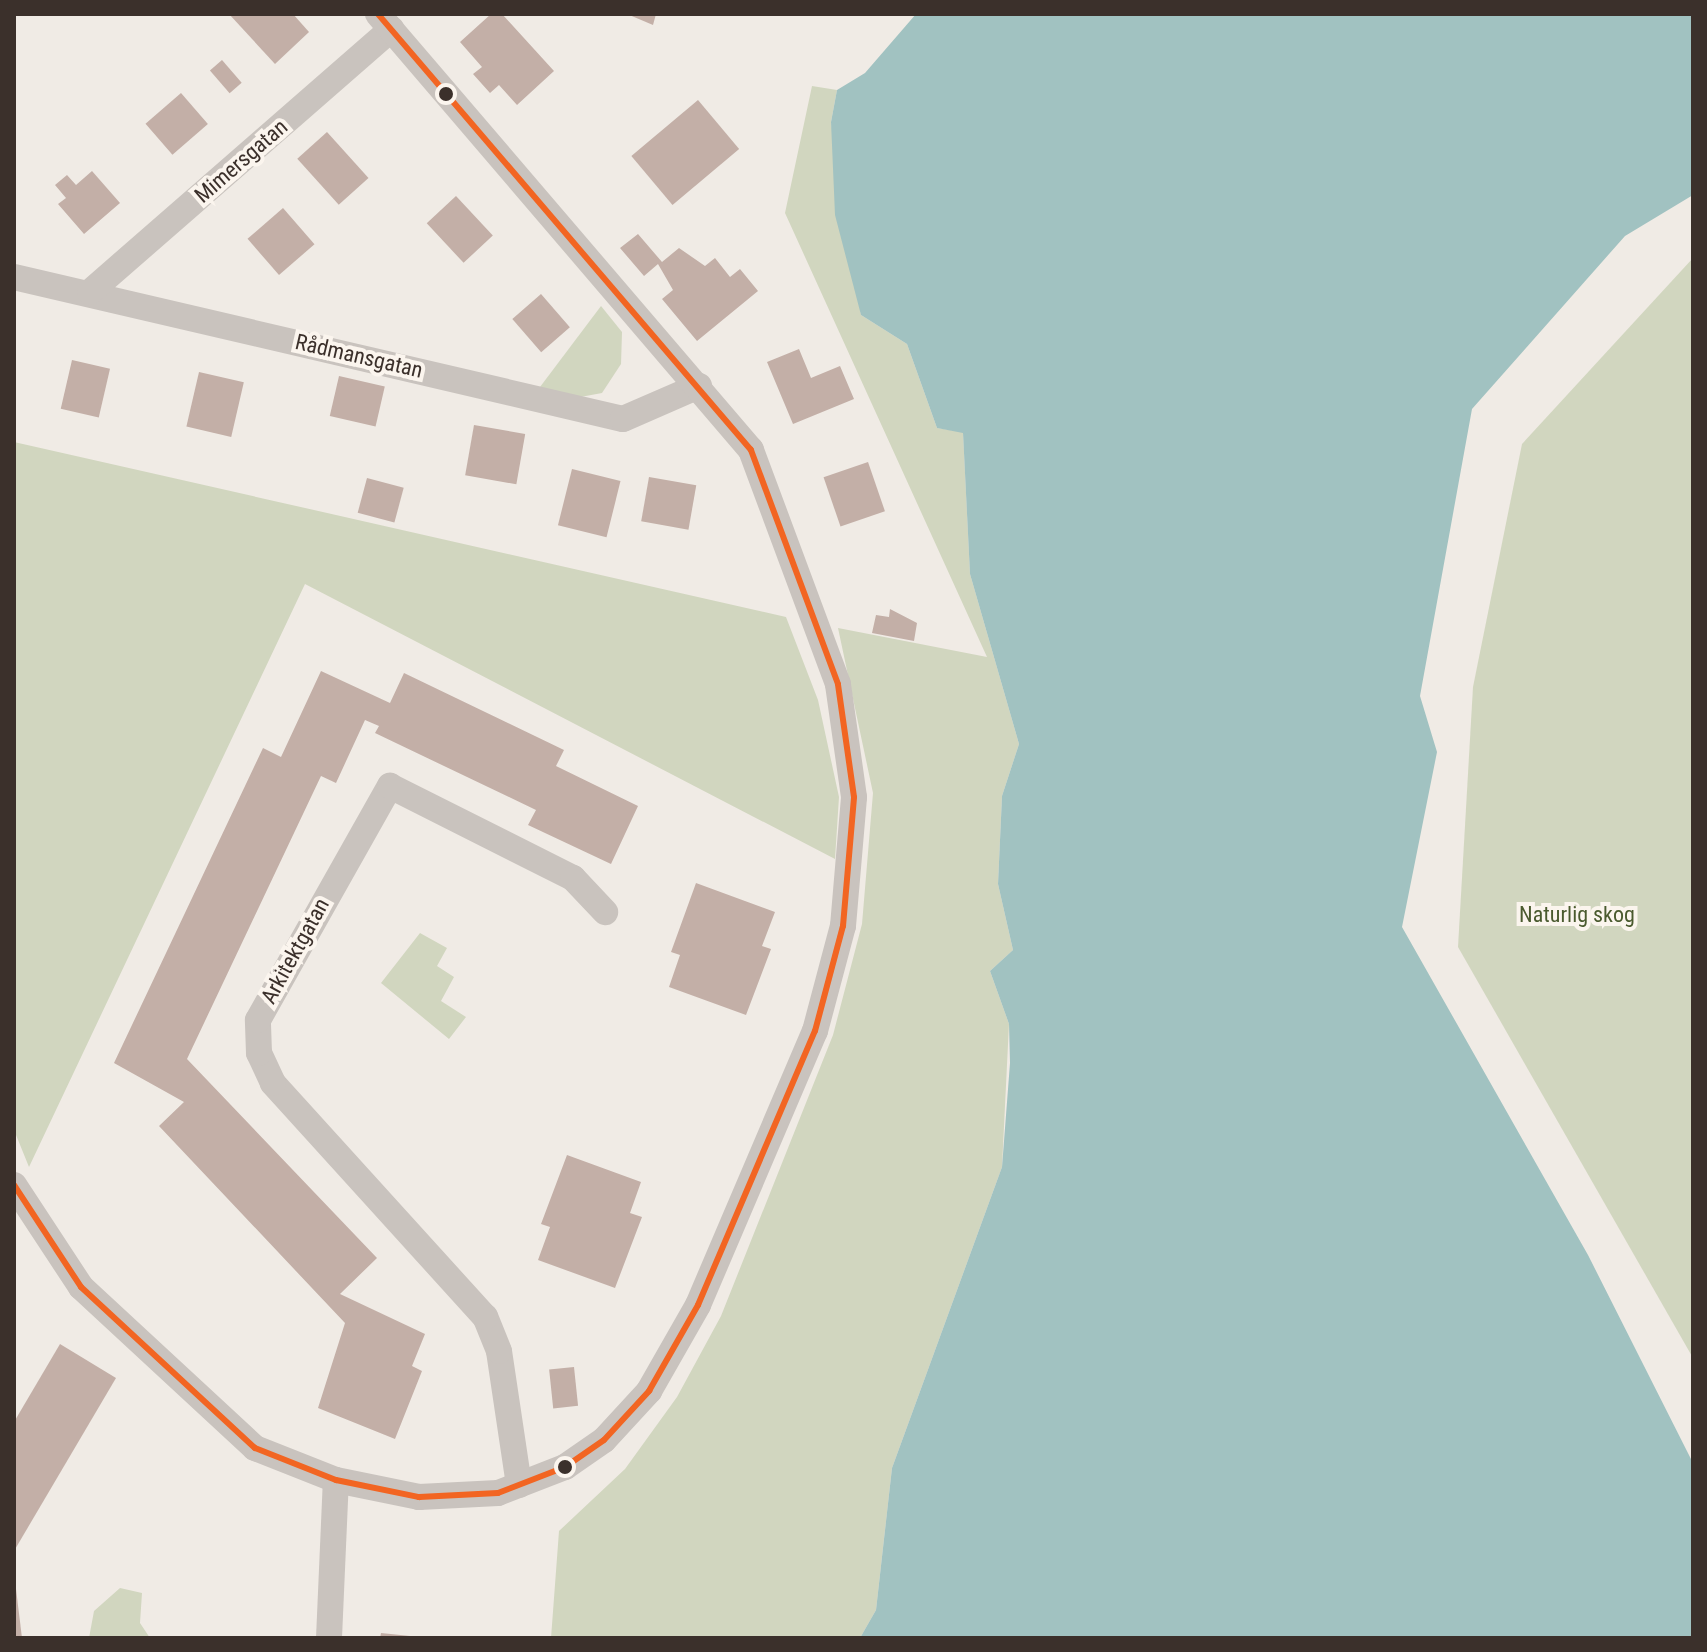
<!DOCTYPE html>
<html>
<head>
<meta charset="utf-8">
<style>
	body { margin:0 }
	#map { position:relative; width:1707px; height:1652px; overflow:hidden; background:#f0ebe5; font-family:"Roboto Condensed",sans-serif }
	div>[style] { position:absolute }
	.green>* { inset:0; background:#d1d6bf }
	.water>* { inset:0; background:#a1c2c1 }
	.building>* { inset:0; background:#c3afa7; transform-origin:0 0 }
	.minor>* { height:26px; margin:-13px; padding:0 13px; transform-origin:13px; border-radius:13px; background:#c9c3be }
	.bus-1>* { height:6px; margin:-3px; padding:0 3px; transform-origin:3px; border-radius:3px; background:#f26522 }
	.dots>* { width:22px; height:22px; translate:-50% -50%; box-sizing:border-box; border:4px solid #fbf5ee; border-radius:50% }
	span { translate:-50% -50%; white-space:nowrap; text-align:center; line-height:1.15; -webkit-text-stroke:8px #fbf5ee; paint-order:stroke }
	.street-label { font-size:22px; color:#3b302b }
	.park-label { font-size:22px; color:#4a5a2e }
	.frame { position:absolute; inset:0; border:16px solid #3b302b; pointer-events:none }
</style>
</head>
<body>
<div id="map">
	<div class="green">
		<i style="clip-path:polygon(812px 86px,837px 90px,831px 122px,861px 315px,907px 344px,937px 428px,963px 432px,970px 574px,1019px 744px,1002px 796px,998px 884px,1013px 950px,990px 971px,1009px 1024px,1002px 1167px,892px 1468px,876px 1610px,860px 1638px,551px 1638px,559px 1531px,625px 1469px,677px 1397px,721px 1316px,833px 1035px,862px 924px,873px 793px,838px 628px,987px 657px,785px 213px)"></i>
		<i style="clip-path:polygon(1693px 258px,1693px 1358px,1458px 947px,1473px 687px,1522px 444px)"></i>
		<i style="clip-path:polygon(601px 306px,622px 332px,621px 364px,602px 393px,575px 398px,540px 387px)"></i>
		<i style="clip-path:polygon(14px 442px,786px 617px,818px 700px,839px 797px,835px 859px,305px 584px,29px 1167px,14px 1130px)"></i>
		<i style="clip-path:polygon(420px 933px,447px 948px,437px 966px,454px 977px,441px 1001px,466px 1017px,449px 1039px,381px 983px)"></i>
		<i style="clip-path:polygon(120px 1588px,142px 1593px,140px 1623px,150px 1638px,89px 1638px,94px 1611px)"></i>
	</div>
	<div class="water">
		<i style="clip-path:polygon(916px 14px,1693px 14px,1693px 195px,1625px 236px,1472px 409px,1420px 696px,1437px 752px,1402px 927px,1588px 1255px,1693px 1463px,1693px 1638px,860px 1638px,876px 1610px,892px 1468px,1002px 1167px,1010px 1063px,1009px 1024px,990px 971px,1013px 950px,998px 884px,1002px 796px,1019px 744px,970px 574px,963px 433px,937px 428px,907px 344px,861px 315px,835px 215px,831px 122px,837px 90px,865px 73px)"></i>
	</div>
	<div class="building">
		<i style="clip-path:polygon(229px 14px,293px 14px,309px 32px,275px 64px)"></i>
		<i style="clip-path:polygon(491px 14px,502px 14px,554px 71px,517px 105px,499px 85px,490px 93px,473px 74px,482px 67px,460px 42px)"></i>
		<i style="clip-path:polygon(627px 14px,656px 14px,653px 25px)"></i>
		<i style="left:222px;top:60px;width:30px;height:16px;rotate:49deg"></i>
		<i style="left:181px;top:93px;width:41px;height:47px;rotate:49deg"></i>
		<i style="left:698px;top:100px;width:64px;height:87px;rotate:50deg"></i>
		<i style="left:327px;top:132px;width:62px;height:40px;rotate:48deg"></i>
		<i style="clip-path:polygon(92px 171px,120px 203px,84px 234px,58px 204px,66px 198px,55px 185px,67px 175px,76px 185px)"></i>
		<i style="left:456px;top:196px;width:54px;height:40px;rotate:47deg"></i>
		<i style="left:283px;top:208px;width:48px;height:47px;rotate:49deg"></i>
		<i style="clip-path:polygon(638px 234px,662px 262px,679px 248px,705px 266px,715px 258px,730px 277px,740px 269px,758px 291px,697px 341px,662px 299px,673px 290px,658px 264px,644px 276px,620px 248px)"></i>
		<i style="left:541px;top:294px;width:44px;height:38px;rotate:49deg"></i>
		<i style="clip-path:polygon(799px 349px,811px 378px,840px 366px,854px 399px,793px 424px,767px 362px)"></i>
		<i style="left:72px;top:360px;width:39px;height:50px;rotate:13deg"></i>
		<i style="left:199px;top:372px;width:46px;height:56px;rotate:13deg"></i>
		<i style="left:339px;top:376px;width:47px;height:41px;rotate:13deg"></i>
		<i style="left:474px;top:425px;width:52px;height:51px;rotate:10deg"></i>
		<i style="left:868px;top:462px;width:52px;height:47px;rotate:71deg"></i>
		<i style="left:572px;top:469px;width:50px;height:58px;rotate:14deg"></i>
		<i style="left:649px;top:477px;width:48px;height:45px;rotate:10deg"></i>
		<i style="left:367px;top:478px;width:38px;height:36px;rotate:15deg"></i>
		<i style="clip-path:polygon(890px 609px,917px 623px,914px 641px,872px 633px,876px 615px,889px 617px)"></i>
		<i style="clip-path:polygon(321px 671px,390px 703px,404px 673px,564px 750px,556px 766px,638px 806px,611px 864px,528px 825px,536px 810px,375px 733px,379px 726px,365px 720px,336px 783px,321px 776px,187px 1059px,377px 1258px,340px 1294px,425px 1334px,412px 1366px,422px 1371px,395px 1439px,318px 1408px,345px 1323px,159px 1126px,184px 1102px,114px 1063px,263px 748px,281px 757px)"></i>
		<i style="clip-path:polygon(696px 883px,775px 912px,762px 946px,771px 949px,746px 1015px,669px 987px,680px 955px,671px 952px)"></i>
		<i style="clip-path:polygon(567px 1155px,641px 1182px,630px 1213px,642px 1217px,615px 1288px,538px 1260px,550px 1227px,541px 1224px)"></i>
		<i style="clip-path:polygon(60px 1344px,116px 1378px,14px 1551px,14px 1422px)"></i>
		<i style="left:574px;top:1367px;width:39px;height:25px;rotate:84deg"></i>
		<i style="clip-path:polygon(16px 1589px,22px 1638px,14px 1638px)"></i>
		<i style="clip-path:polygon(381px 1633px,410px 1636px,410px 1638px,380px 1638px)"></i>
	</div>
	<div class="minor">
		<i style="left:14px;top:277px;width:625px;rotate:13.13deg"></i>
		<i style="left:623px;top:419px;width:83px;rotate:-23.5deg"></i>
		<i style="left:90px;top:292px;width:400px;rotate:-41.1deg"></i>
		<i style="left:14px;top:1185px;width:122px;rotate:56.7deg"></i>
		<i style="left:81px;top:1287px;width:237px;rotate:42.8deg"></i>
		<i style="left:255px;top:1448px;width:87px;rotate:21.6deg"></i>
		<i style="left:336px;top:1480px;width:85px;rotate:11.6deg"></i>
		<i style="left:419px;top:1497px;width:79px;rotate:-2.9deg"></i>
		<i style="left:498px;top:1493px;width:72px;rotate:-21.2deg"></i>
		<i style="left:565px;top:1467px;width:47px;rotate:-34.7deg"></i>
		<i style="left:604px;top:1440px;width:67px;rotate:-47.4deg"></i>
		<i style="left:649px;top:1391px;width:99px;rotate:-60.3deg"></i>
		<i style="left:698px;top:1305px;width:298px;rotate:-66.9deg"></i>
		<i style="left:815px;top:1031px;width:109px;rotate:-75.1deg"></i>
		<i style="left:843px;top:926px;width:129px;rotate:-85.1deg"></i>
		<i style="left:854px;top:797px;width:114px;rotate:-98.1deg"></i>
		<i style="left:838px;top:684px;width:250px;rotate:-110.4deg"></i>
		<i style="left:751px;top:450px;width:574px;rotate:-130.55deg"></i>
		<i style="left:519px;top:1485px;width:135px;rotate:-98.5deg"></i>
		<i style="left:499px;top:1351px;width:37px;rotate:-112deg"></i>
		<i style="left:485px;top:1317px;width:316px;rotate:-132.2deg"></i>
		<i style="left:273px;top:1083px;width:33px;rotate:-115deg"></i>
		<i style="left:259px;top:1053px;width:33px;rotate:-92deg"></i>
		<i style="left:258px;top:1020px;width:269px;rotate:-60.6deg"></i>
		<i style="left:390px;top:786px;width:205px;rotate:26.7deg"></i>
		<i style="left:573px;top:878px;width:47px;rotate:46.7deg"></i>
		<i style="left:329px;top:1638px;width:158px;rotate:-87.5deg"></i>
	</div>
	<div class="bus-1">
		<i style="left:14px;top:1185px;width:122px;rotate:56.7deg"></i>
		<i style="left:81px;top:1287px;width:237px;rotate:42.8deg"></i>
		<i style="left:255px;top:1448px;width:87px;rotate:21.6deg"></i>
		<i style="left:336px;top:1480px;width:85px;rotate:11.6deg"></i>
		<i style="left:419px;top:1497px;width:79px;rotate:-2.9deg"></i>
		<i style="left:498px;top:1493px;width:72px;rotate:-21.2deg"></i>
		<i style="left:565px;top:1467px;width:47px;rotate:-34.7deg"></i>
		<i style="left:604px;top:1440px;width:67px;rotate:-47.4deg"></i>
		<i style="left:649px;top:1391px;width:99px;rotate:-60.3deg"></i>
		<i style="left:698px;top:1305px;width:298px;rotate:-66.9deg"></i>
		<i style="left:815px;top:1031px;width:109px;rotate:-75.1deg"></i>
		<i style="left:843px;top:926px;width:129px;rotate:-85.1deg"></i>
		<i style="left:854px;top:797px;width:114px;rotate:-98.1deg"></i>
		<i style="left:838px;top:684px;width:250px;rotate:-110.4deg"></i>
		<i style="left:751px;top:450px;width:574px;rotate:-130.55deg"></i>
	</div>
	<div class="dots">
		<i style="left:446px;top:94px;background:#3b302b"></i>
		<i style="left:565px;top:1467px;background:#3b302b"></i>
	</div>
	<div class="street-label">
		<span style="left:241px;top:161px;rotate:-41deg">Mimersgatan</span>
		<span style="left:359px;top:356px;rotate:13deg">Rådmansgatan</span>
		<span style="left:295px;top:951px;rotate:-61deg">Arkitektgatan</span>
	</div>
	<div class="park-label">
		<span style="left:1577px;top:915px">Naturlig skog</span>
	</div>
	<div class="frame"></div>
</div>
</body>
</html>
